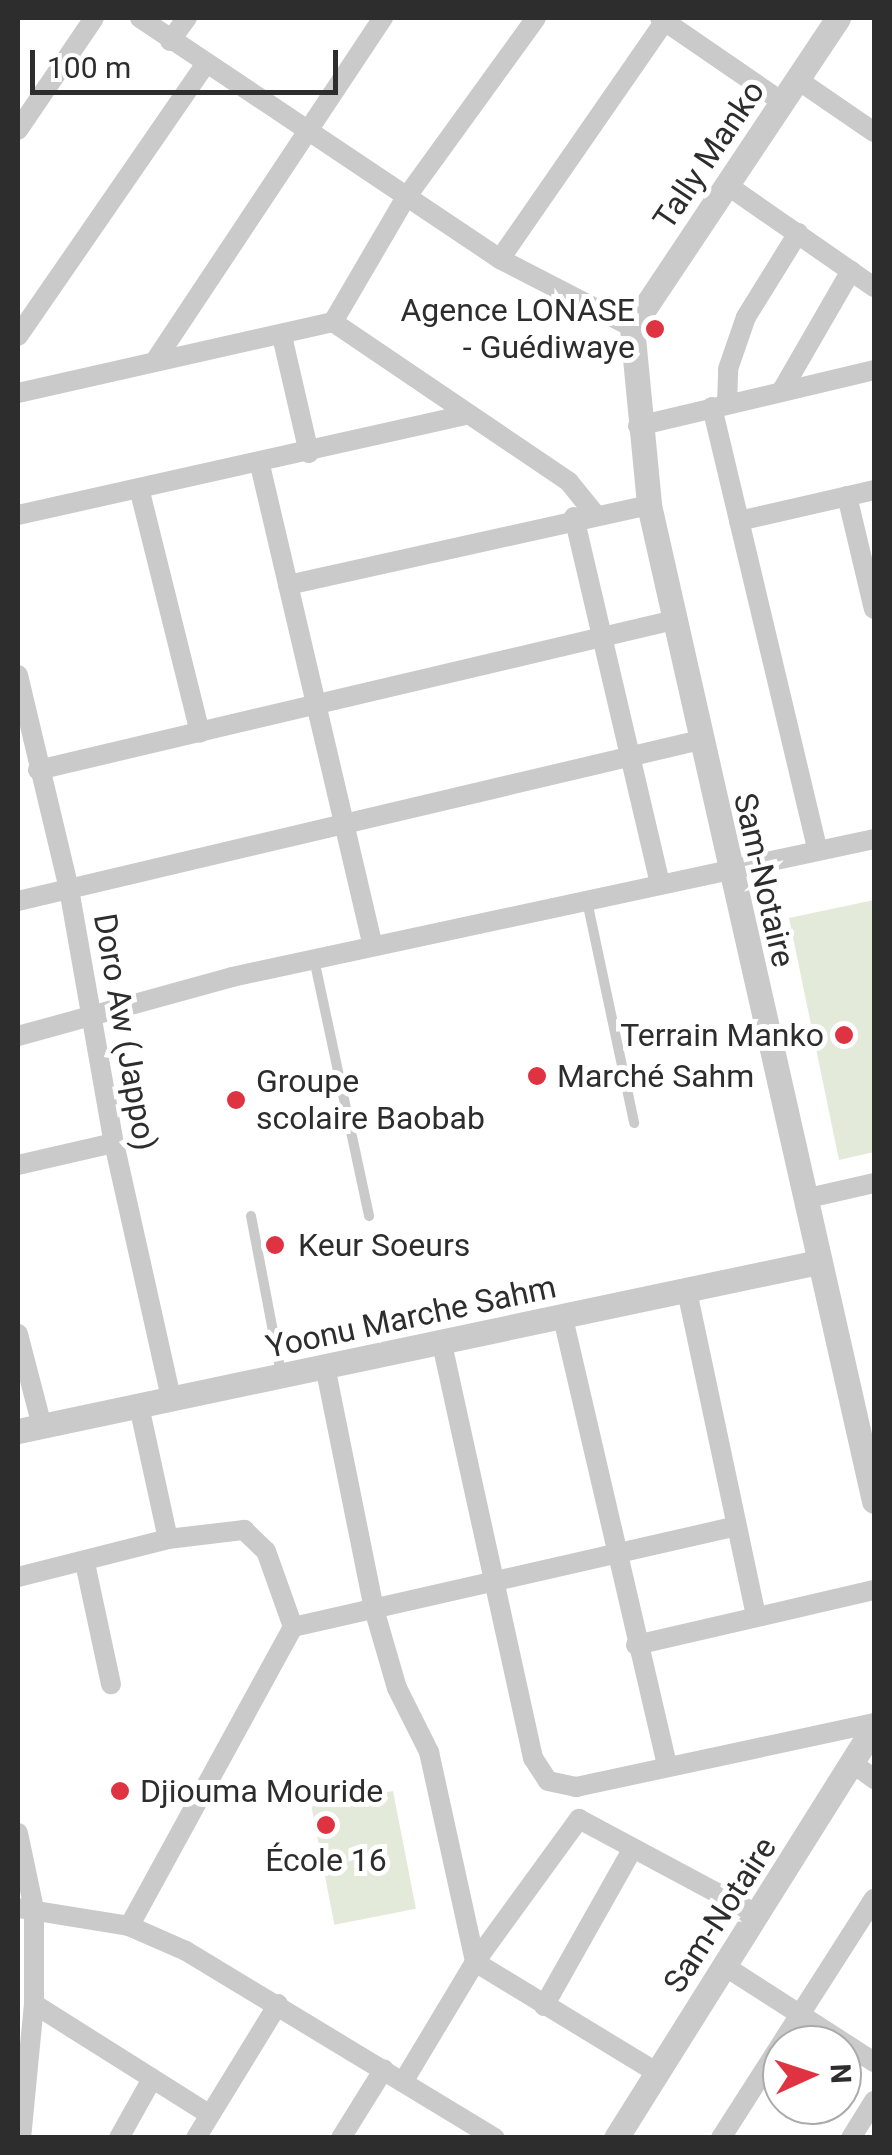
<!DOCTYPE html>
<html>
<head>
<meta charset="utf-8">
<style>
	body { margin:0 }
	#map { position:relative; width:892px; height:2155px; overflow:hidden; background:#fff; font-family:Roboto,sans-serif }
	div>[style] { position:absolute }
	.green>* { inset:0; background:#e3eada; transform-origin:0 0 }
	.service>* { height:10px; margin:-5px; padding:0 5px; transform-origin:5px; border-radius:5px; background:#cacaca }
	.minor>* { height:20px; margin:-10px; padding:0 10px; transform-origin:10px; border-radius:10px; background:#cacaca }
	.tertiary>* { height:25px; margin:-12.5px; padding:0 12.5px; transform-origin:12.5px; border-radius:12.5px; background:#cacaca }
	.dots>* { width:28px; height:28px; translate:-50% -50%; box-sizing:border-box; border:5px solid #fff; border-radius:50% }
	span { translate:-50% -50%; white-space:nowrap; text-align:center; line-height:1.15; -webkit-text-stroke:10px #fff; paint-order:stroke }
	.street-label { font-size:32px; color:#2d2d2d }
	.poi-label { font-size:32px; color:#2d2d2d }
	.right { translate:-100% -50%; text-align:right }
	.left { translate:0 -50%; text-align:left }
	.frame { position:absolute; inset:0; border:20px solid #2d2d2d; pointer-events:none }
	.north { position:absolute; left:762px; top:2025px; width:100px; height:100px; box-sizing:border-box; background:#fff; border:2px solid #ababab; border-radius:50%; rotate:87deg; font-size:28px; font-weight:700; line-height:40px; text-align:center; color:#2d2d2d }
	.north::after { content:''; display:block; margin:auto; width:35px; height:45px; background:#df3342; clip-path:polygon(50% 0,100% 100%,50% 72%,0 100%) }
	.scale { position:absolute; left:30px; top:50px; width:308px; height:45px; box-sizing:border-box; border:5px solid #2d2d2d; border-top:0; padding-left:12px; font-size:30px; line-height:35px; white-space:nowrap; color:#2d2d2d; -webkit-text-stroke:8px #fff; paint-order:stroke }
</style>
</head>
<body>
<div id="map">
	<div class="green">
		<i style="clip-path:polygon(874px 900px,874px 1152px,839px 1160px,789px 918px)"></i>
		<i style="left:393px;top:1791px;width:120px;height:83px;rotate:79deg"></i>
	</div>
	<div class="service">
		<i style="left:587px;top:901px;width:227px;rotate:78deg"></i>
		<i style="left:314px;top:959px;width:263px;rotate:77.9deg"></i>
		<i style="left:251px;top:1216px;width:160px;rotate:79.2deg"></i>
	</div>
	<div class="minor">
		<i style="left:140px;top:18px;width:433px;rotate:33.8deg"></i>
		<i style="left:500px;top:259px;width:148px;rotate:27.3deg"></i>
		<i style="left:660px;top:18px;width:148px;rotate:34.5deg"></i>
		<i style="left:170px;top:41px;width:29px;rotate:-54deg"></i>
		<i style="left:798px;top:80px;width:92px;rotate:34.4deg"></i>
		<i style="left:18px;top:130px;width:135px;rotate:-55.8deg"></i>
		<i style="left:727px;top:185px;width:179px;rotate:34.8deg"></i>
		<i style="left:500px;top:259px;width:290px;rotate:-55.3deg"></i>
		<i style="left:333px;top:322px;width:285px;rotate:34.1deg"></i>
		<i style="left:569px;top:482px;width:40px;rotate:51deg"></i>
		<i style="left:18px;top:336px;width:329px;rotate:-55.4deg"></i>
		<i style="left:282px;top:336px;width:120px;rotate:77deg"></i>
		<i style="left:155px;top:361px;width:412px;rotate:-56.4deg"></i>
		<i style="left:781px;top:392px;width:140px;rotate:-60deg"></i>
		<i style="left:18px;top:393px;width:323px;rotate:-12.7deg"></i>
		<i style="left:333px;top:322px;width:143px;rotate:-59.7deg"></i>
		<i style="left:405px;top:199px;width:223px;rotate:-54.1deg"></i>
		<i style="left:727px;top:404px;width:35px;rotate:-88deg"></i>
		<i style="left:728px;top:369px;width:55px;rotate:-70.9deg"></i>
		<i style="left:746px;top:317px;width:99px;rotate:-58.2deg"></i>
		<i style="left:712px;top:407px;width:454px;rotate:76.6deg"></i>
		<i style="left:638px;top:426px;width:243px;rotate:-13.3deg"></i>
		<i style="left:260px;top:465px;width:493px;rotate:76.8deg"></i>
		<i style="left:140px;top:492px;width:248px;rotate:76deg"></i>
		<i style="left:847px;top:496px;width:116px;rotate:76.6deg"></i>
		<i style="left:18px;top:515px;width:462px;rotate:-12.6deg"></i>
		<i style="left:574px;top:517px;width:376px;rotate:76.8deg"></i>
		<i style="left:739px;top:521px;width:139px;rotate:-12.9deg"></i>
		<i style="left:288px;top:585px;width:370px;rotate:-12.5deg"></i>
		<i style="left:18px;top:675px;width:220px;rotate:76.6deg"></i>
		<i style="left:69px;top:889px;width:258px;rotate:80deg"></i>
		<i style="left:114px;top:1143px;width:262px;rotate:77.4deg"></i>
		<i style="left:38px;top:770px;width:653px;rotate:-13.27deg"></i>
		<i style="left:18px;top:901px;width:701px;rotate:-13.28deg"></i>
		<i style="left:18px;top:1036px;width:222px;rotate:-15.4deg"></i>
		<i style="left:232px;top:977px;width:657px;rotate:-12.13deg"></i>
		<i style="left:18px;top:1165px;width:98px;rotate:-12.9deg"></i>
		<i style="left:804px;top:1199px;width:72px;rotate:-12.9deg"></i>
		<i style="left:687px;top:1291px;width:332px;rotate:78deg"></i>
		<i style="left:563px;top:1318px;width:456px;rotate:76.9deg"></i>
		<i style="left:18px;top:1334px;width:95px;rotate:75.4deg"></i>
		<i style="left:442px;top:1344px;width:424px;rotate:77.6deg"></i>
		<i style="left:533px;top:1758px;width:27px;rotate:57deg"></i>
		<i style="left:548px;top:1781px;width:29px;rotate:12deg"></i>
		<i style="left:576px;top:1787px;width:305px;rotate:-12.1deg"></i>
		<i style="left:326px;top:1371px;width:243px;rotate:78.6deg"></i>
		<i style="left:374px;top:1609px;width:82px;rotate:73.8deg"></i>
		<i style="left:397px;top:1688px;width:72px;rotate:63.4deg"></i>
		<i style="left:429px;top:1752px;width:215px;rotate:77.6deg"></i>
		<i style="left:139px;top:1406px;width:136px;rotate:77.7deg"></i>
		<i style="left:85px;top:1563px;width:124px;rotate:77.9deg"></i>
		<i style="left:18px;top:1577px;width:155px;rotate:-14.2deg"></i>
		<i style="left:168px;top:1539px;width:77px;rotate:-6.8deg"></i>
		<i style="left:244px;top:1530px;width:30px;rotate:44deg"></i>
		<i style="left:266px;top:1551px;width:81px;rotate:70.4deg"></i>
		<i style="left:293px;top:1627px;width:341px;rotate:118.7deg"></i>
		<i style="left:293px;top:1627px;width:452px;rotate:-12.8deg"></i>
		<i style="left:636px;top:1645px;width:244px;rotate:-13deg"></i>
		<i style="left:855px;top:1765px;width:24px;rotate:36deg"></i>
		<i style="left:18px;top:1833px;width:78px;rotate:78.1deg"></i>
		<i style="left:34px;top:1909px;width:95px;rotate:90deg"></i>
		<i style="left:34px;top:2004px;width:135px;rotate:95.5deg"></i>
		<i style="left:18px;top:1908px;width:112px;rotate:9.2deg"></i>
		<i style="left:129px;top:1926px;width:62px;rotate:23.7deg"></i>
		<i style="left:186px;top:1951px;width:361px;rotate:31.2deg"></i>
		<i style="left:475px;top:1962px;width:177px;rotate:-54deg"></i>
		<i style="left:579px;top:1819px;width:203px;rotate:28.2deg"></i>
		<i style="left:726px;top:1967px;width:176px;rotate:32.7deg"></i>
		<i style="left:34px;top:2004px;width:208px;rotate:32.2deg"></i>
		<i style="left:544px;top:2006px;width:179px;rotate:-60.6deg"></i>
		<i style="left:403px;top:2082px;width:140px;rotate:-59deg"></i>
		<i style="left:475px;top:1962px;width:212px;rotate:31.3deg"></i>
		<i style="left:119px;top:2138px;width:68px;rotate:-60.8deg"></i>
		<i style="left:196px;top:2138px;width:157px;rotate:-58.5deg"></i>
		<i style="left:341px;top:2138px;width:81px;rotate:-58.1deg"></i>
		<i style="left:721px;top:2138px;width:284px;rotate:-57.4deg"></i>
		<i style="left:851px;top:2138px;width:44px;rotate:-58.1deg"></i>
	</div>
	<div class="tertiary">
		<i style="left:838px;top:18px;width:371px;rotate:123.7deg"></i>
		<i style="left:632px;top:327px;width:179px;rotate:84.5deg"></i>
		<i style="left:649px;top:505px;width:1021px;rotate:77.27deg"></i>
		<i style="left:18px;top:1431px;width:818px;rotate:-11.93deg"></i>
		<i style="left:616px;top:2138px;width:486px;rotate:-57.9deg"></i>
	</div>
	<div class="dots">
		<i style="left:655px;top:329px;background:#df3342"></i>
		<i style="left:844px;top:1035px;background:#df3342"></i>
		<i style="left:537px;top:1076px;background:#df3342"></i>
		<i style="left:236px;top:1100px;background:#df3342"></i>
		<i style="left:275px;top:1245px;background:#df3342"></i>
		<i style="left:120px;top:1791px;background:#df3342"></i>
		<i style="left:326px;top:1825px;background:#df3342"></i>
	</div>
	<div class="street-label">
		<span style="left:709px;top:155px;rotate:-56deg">Tally Manko</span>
		<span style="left:764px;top:880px;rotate:77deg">Sam-Notaire</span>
		<span style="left:125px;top:1032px;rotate:80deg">Doro Aw (Jappo)</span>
		<span style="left:411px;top:1317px;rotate:-12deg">Yoonu Marche Sahm</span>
		<span style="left:720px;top:1915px;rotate:-57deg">Sam-Notaire</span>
	</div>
	<div class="poi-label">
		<span class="right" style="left:635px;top:329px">Agence LONASE<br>- Guédiwaye</span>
		<span class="right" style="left:824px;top:1035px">Terrain Manko</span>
		<span class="left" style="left:557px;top:1076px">Marché Sahm</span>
		<span class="left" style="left:256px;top:1100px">Groupe<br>scolaire Baobab</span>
		<span class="left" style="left:298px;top:1245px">Keur Soeurs</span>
		<span class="left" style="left:140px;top:1791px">Djiouma Mouride</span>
		<span style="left:326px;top:1860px">École 16</span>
	</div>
	<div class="frame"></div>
	<div class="north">N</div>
	<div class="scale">100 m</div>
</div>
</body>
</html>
